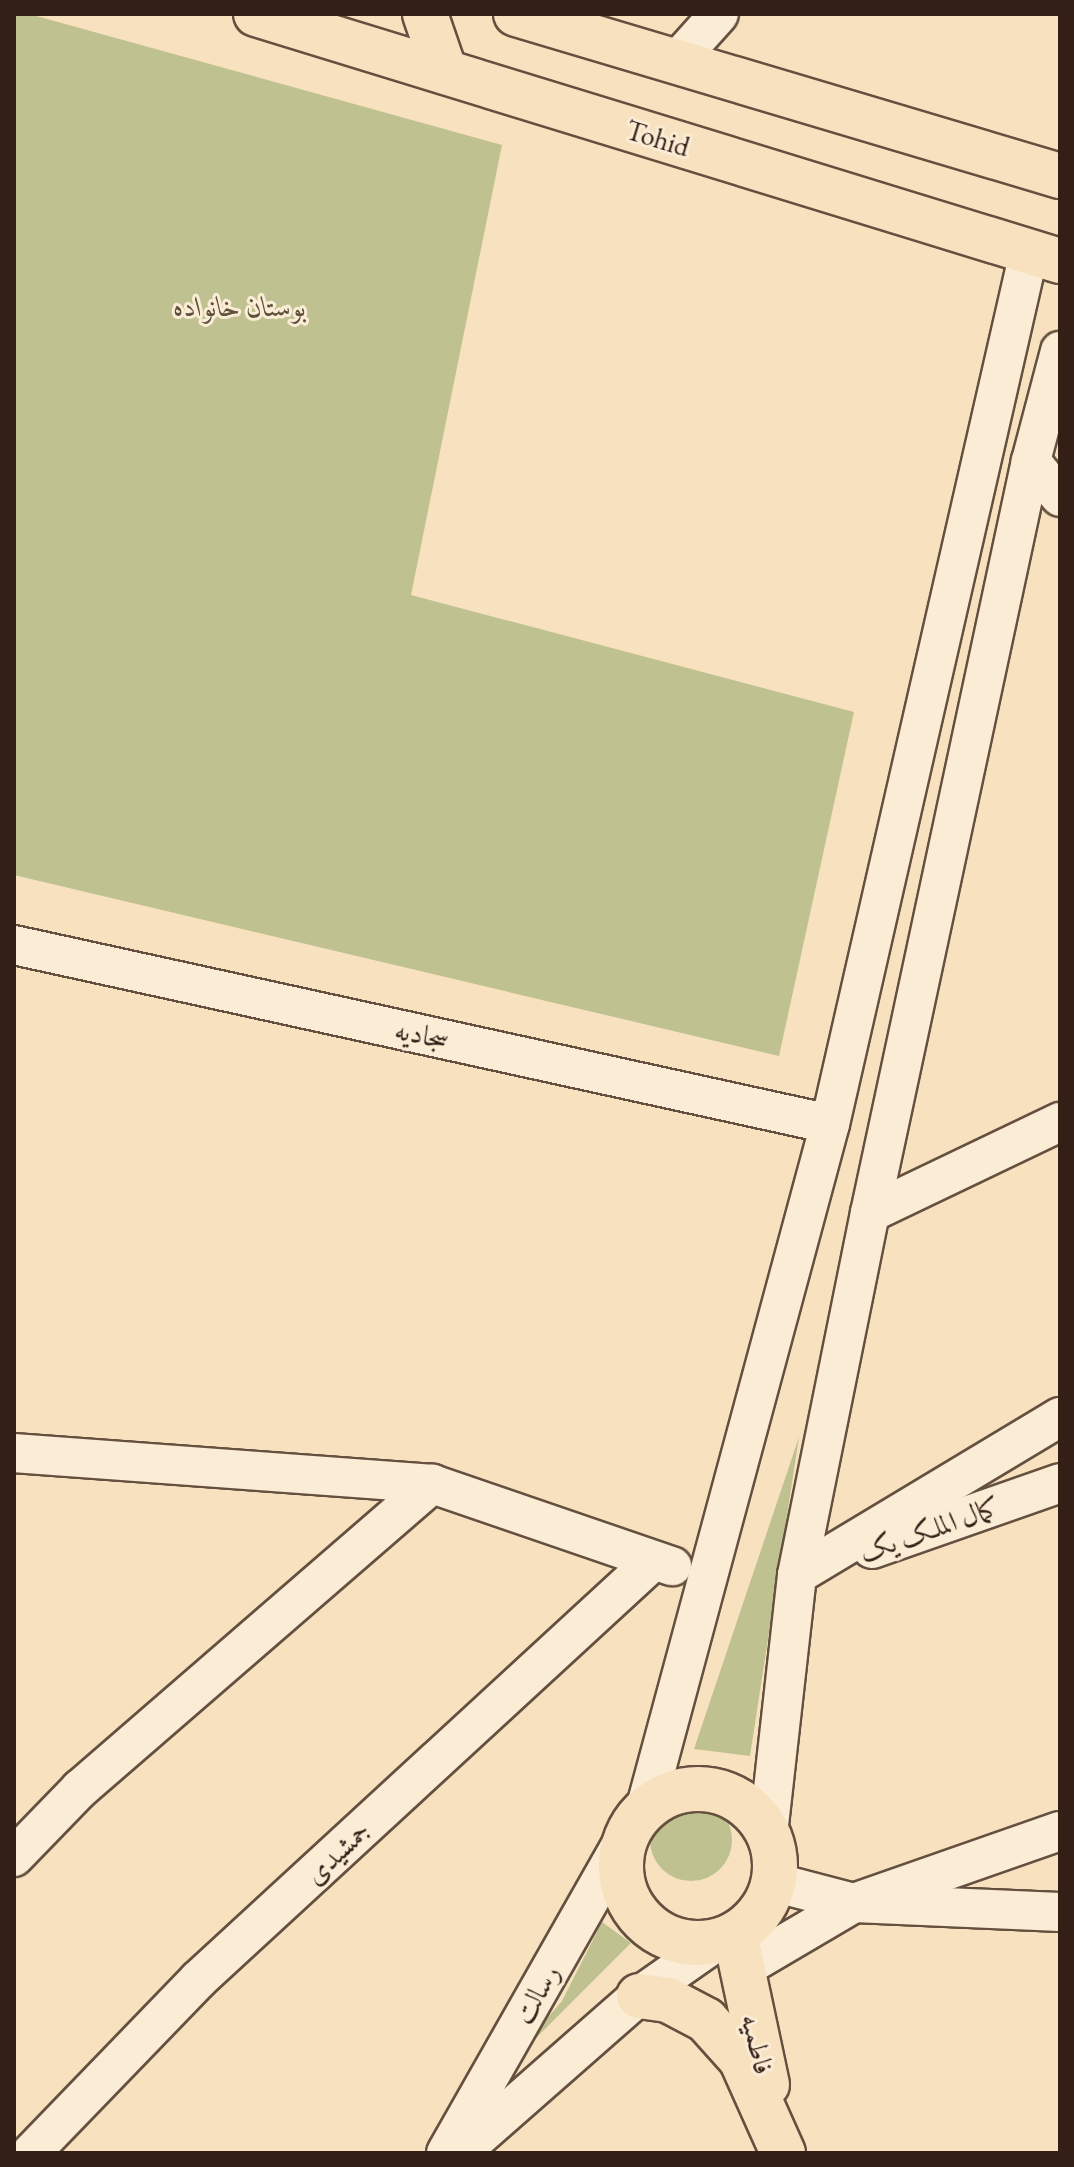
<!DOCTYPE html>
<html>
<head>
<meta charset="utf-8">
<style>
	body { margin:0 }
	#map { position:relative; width:1074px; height:2167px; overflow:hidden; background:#f7e1be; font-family:"EB Garamond",Amiri,serif }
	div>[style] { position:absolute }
	.green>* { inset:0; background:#bfc290 }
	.round { border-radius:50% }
	.roads { filter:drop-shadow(2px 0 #655040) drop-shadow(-2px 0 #655040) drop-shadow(0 2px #655040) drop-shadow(0 -2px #655040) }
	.minor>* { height:38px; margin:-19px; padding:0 19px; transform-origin:19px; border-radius:19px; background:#faecd5 }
	.major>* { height:44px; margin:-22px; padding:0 22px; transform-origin:22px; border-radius:22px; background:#f7e1be }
	.major>.ring { margin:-22px; padding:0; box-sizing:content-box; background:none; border:44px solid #f7e1be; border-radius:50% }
	span { translate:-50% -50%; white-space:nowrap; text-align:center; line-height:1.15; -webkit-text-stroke:6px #faecd5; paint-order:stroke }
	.street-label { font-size:28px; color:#341f16 }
	.park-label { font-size:28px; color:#5e503b; font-style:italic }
	.frame { position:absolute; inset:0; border:16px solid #341f16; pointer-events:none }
</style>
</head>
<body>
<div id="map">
	<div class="green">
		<i style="clip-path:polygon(14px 14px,29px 14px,502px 145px,411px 595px,854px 712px,779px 1056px,14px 875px)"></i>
		<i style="clip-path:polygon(799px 1437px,750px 1756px,694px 1749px)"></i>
		<i class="round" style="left:650px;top:1799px;width:82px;height:82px"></i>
		<i style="clip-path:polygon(602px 1922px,631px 1943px,492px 2082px,562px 2001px)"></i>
	</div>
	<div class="roads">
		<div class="minor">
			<i style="left:676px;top:62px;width:64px;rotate:-48.1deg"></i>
			<i style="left:1031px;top:461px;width:46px;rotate:51.1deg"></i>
			<i style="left:14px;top:945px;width:835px;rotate:12.37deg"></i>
			<i style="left:870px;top:1213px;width:211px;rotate:-25.6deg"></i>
			<i style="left:14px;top:1453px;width:419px;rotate:4.2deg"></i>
			<i style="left:432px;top:1484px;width:254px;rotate:18.9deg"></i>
			<i style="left:872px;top:1549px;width:199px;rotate:-19.3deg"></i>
			<i style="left:797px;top:1575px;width:307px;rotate:-31deg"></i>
			<i style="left:645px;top:1810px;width:711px;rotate:-74.91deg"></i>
			<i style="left:830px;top:1124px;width:894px;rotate:-77.14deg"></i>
			<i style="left:768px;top:1834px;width:261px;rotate:-83.6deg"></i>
			<i style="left:797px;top:1575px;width:369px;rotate:-78.6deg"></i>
			<i style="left:870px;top:1213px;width:769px;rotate:-77.92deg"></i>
			<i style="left:1031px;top:461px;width:114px;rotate:-75.2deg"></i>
			<i style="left:14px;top:1857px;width:95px;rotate:-45.9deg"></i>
			<i style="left:80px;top:1789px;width:466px;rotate:-40.9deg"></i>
			<i style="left:773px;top:1882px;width:84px;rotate:14.5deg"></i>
			<i style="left:854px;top:1903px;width:206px;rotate:2.5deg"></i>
			<i style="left:740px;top:1970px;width:132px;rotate:-30.4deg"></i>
			<i style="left:854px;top:1903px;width:218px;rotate:-19.3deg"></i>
			<i style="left:31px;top:2153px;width:240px;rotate:-46deg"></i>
			<i style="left:198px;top:1980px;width:619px;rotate:-42.64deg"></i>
			<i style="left:446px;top:2153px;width:365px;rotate:-60.4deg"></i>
			<i style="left:460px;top:2153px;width:238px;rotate:-41.3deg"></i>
			<i style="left:639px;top:1996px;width:98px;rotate:-35deg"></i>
		</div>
		<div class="major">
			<i style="left:256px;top:14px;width:841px;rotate:17.08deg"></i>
			<i style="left:425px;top:14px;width:61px;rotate:71deg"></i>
			<i style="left:516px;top:14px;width:568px;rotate:16.58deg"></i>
			<i class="ring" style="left:621px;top:1789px;width:110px;height:110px"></i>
			<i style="left:735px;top:1934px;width:154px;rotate:78deg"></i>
			<i style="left:639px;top:1996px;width:29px;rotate:8deg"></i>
			<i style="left:668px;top:2000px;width:43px;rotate:27.8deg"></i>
			<i style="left:706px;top:2020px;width:52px;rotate:48.1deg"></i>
			<i style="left:741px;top:2059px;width:103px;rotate:65.9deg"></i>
		</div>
	</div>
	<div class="street-label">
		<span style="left:658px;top:138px;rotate:17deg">Tohid</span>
		<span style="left:422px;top:1034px;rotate:12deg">سجادیه</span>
		<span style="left:929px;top:1529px;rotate:-19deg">کمال الملک یک</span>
		<span style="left:337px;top:1852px;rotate:-43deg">جمشیدی</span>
		<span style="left:536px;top:1994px;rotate:-60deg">رسالت</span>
		<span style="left:758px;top:2044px;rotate:77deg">فاطمیه</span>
	</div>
	<div class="park-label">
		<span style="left:240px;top:306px">بوستان خانواده</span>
	</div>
	<div class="frame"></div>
</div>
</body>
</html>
